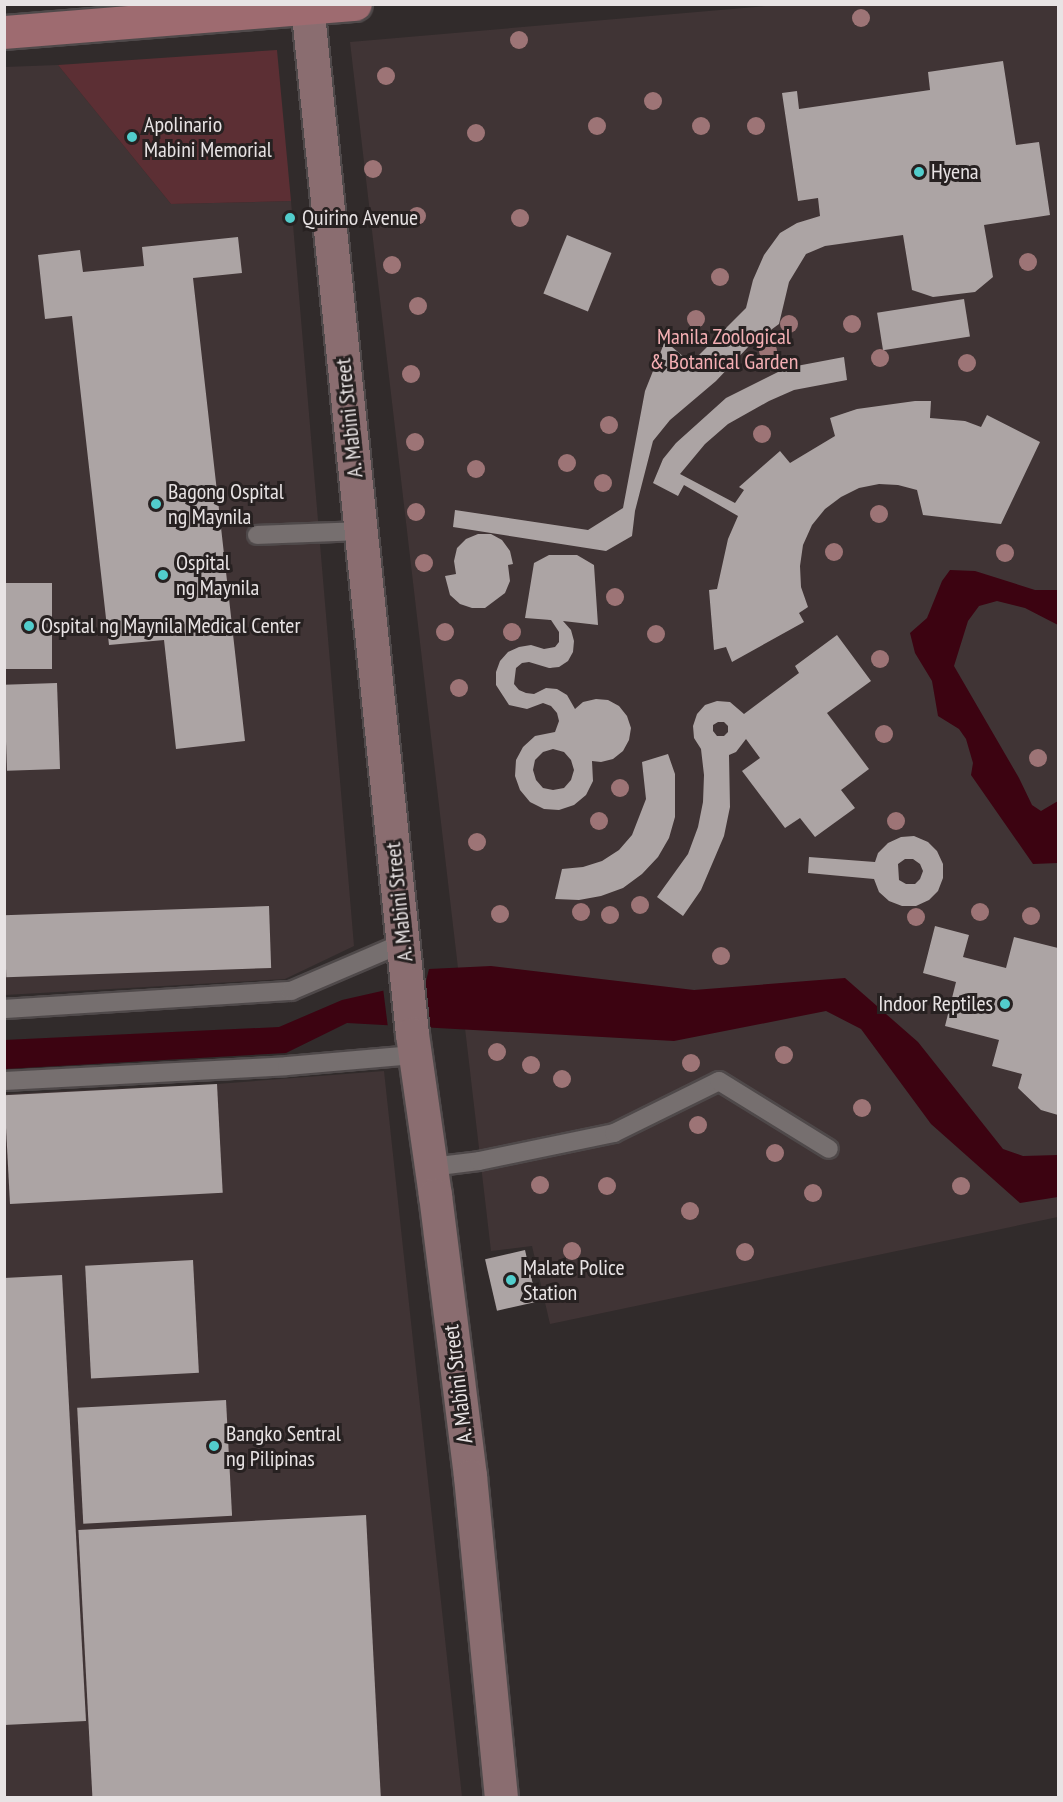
<!DOCTYPE html>
<html>
<head>
<meta charset="utf-8">
<style>
	body { margin:0 }
	#map { position:relative; width:1063px; height:1802px; overflow:hidden; background:#312b2b; font-family:"PT Sans Narrow",sans-serif }
	div>[style] { position:absolute }
	.built>* { inset:0; background:#403435 }
	.green>* { inset:0; background:#5c2f34 }
	.water>* { inset:0; background:#3c0311 }
	.pier>* { inset:0; background:#312b2b }
	.building>* { inset:0; background:#aca4a4; transform-origin:0 0 }
	.roads { filter:drop-shadow(2px 0 #4f494a) drop-shadow(-2px 0 #4f494a) drop-shadow(0 2px #4f494a) drop-shadow(0 -2px #4f494a) }
	.lane>* { height:18px; margin:-9px; padding:0 9px; transform-origin:9px; border-radius:9px; background:#766f6f }
	.secondary>* { height:33px; margin:-16.5px; padding:0 16.5px; transform-origin:16.5px; border-radius:16.5px; background:#8a6d70 }
	.primary>* { height:33px; margin:-16.5px; padding:0 16.5px; transform-origin:16.5px; border-radius:16.5px; background:#9e6b70 }
	.trees>* { width:18px; height:18px; margin:-9px; border-radius:50%; background:#9d7476 }
	.dots>* { width:16px; height:16px; translate:-50% -50%; box-sizing:border-box; border:3px solid #272121; border-radius:50% }
	span { translate:-50% -50%; white-space:nowrap; text-align:center; line-height:1.15; -webkit-text-stroke:6px #272121; paint-order:stroke }
	.poi-label { font-size:22px; color:#e8e3e4 }
	.left { translate:0 -50%; text-align:left }
	.right { translate:-100% -50%; text-align:right }
	.park-label { font-size:22px; color:#f5afb4 }
	.street-label { font-size:22px; color:#e8e3e4 }
	.frame { position:absolute; inset:0; border:6px solid #e8e3e4; pointer-events:none }
</style>
</head>
<body>
<div id="map">
	<div class="built">
		<i style="clip-path:polygon(789px 4px,1058px 5px,1058px 1217px,550px 1324px,532px 1246px,491px 1251px,350px 42px)"></i>
		<i style="clip-path:polygon(58px 65px,171px 204px,291px 201px,354px 946px,285px 979px,5px 995px,5px 67px)"></i>
		<i style="clip-path:polygon(384px 1071px,462px 1797px,5px 1797px,4px 1094px,217px 1084px)"></i>
	</div>
	<div class="green">
		<i style="clip-path:polygon(277px 50px,291px 201px,171px 204px,58px 65px)"></i>
	</div>
	<div class="water">
		<i style="clip-path:polygon(950px 570px,975px 571px,1035px 590px,1058px 590px,1058px 625px,1025px 608px,997px 601px,979px 606px,968px 621px,954px 666px,1019px 778px,1032px 805px,1041px 811px,1058px 801px,1058px 863px,1033px 864px,971px 775px,973px 763px,966px 739px,959px 729px,938px 716px,932px 681px,915px 653px,910px 633px,927px 618px,942px 581px)"></i>
		<i style="clip-path:polygon(491px 966px,694px 990px,845px 978px,918px 1042px,1003px 1149px,1023px 1156px,1058px 1155px,1058px 1197px,1020px 1203px,931px 1124px,861px 1029px,826px 1011px,674px 1041px,347px 1023px,286px 1053px,5px 1069px,4px 1040px,279px 1027px,342px 1000px,426px 981px,429px 969px)"></i>
	</div>
	<div class="pier">
		<i style="clip-path:polygon(423px 978px,431px 1031px,388px 1028px,383px 988px)"></i>
	</div>
	<div class="building">
		<i style="clip-path:polygon(1003px 61px,1016px 145px,1039px 142px,1050px 215px,984px 225px,993px 277px,975px 292px,933px 297px,912px 290px,903px 235px,825px 246px,806px 254px,789px 282px,779px 324px,749px 346px,716px 381px,670px 420px,653px 441px,635px 511px,632px 536px,606px 551px,453px 527px,455px 510px,588px 530px,623px 508px,645px 391px,665px 341px,691px 363px,746px 308px,753px 280px,764px 255px,780px 233px,797px 223px,820px 216px,818px 198px,798px 201px,782px 93px,797px 91px,799px 109px,930px 90px,928px 72px)"></i>
		<i style="left:567px;top:235px;width:48px;height:63px;rotate:22deg"></i>
		<i style="clip-path:polygon(238px 237px,242px 273px,193px 278px,245px 741px,176px 749px,164px 640px,109px 645px,72px 316px,45px 319px,38px 255px,80px 250px,83px 272px,144px 266px,142px 247px)"></i>
		<i style="left:964px;top:299px;width:38px;height:88px;rotate:81deg"></i>
		<i style="clip-path:polygon(844px 357px,847px 380px,794px 390px,769px 401px,728px 424px,705px 444px,680px 474px,735px 503px,744px 490px,739px 487px,780px 451px,790px 463px,835px 436px,830px 418px,857px 409px,915px 401px,931px 401px,930px 418px,965px 421px,981px 427px,987px 415px,1040px 442px,1001px 524px,923px 515px,917px 490px,898px 485px,879px 484px,859px 488px,841px 497px,825px 509px,812px 525px,803px 545px,800px 566px,801px 587px,808px 607px,799px 613px,804px 622px,732px 662px,726px 647px,714px 650px,709px 590px,717px 589px,728px 539px,738px 516px,684px 485px,678px 496px,653px 483px,663px 459px,676px 443px,726px 398px,786px 368px)"></i>
		<i style="clip-path:polygon(478px 534px,491px 534px,502px 540px,510px 551px,513px 564px,508px 565px,510px 581px,505px 593px,485px 608px,472px 608px,460px 604px,450px 595px,445px 576px,456px 574px,454px 561px,457px 548px,466px 539px)"></i>
		<i style="clip-path:polygon(evenodd,549px 555px,577px 555px,594px 565px,598px 625px,563px 621px,571px 630px,574px 641px,573px 652px,568px 661px,559px 667px,549px 668px,529px 662px,522px 663px,516px 668px,514px 684px,519px 690px,526px 693px,534px 694px,546px 688px,557px 689px,567px 695px,575px 709px,583px 702px,596px 699px,608px 700px,619px 706px,627px 716px,631px 728px,629px 740px,623px 751px,613px 759px,601px 762px,592px 761px,593px 781px,586px 795px,574px 805px,559px 810px,544px 809px,530px 802px,520px 790px,515px 776px,516px 760px,523px 747px,535px 736px,555px 732px,559px 721px,557px 713px,551px 706px,543px 703px,527px 709px,509px 705px,496px 685px,496px 672px,500px 661px,508px 652px,519px 647px,531px 645px,544px 649px,555px 647px,559px 642px,559px 632px,551px 620px,525px 618px,534px 563px,549px 555px,553px 749px,564px 752px,571px 760px,574px 770px,571px 780px,564px 788px,553px 790px,543px 788px,536px 780px,533px 770px,535px 760px,543px 752px,553px 749px)"></i>
		<i style="left:4px;top:583px;width:48px;height:86px"></i>
		<i style="clip-path:polygon(evenodd,837px 635px,871px 681px,827px 713px,869px 769px,841px 790px,855px 808px,815px 837px,800px 818px,785px 828px,742px 771px,760px 758px,746px 739px,736px 752px,729px 755px,730px 807px,724px 836px,701px 890px,683px 916px,657px 897px,688px 854px,698px 827px,703px 802px,704px 775px,701px 749px,694px 738px,693px 726px,697px 714px,705px 705px,717px 701px,730px 702px,744px 714px,799px 673px,795px 666px,837px 635px,718px 722px,724px 722px,728px 726px,728px 732px,724px 736px,717px 736px,713px 731px,713px 725px,718px 722px)"></i>
		<i style="left:57px;top:683px;width:86px;height:53px;rotate:88deg"></i>
		<i style="clip-path:polygon(668px 754px,675px 774px,675px 817px,669px 838px,658px 857px,642px 874px,623px 888px,601px 896px,579px 900px,555px 899px,562px 869px,583px 867px,602px 861px,619px 850px,632px 835px,646px 799px,642px 762px)"></i>
		<i style="clip-path:polygon(evenodd,914px 836px,928px 842px,937px 851px,943px 864px,943px 878px,938px 891px,929px 900px,916px 906px,902px 906px,889px 901px,879px 892px,874px 879px,808px 873px,809px 857px,875px 862px,878px 853px,888px 843px,901px 837px,914px 836px,905px 859px,913px 859px,920px 864px,923px 871px,920px 879px,915px 884px,906px 884px,899px 880px,898px 864px,905px 859px)"></i>
		<i style="left:269px;top:906px;width:62px;height:265px;rotate:88deg"></i>
		<i style="clip-path:polygon(935px 926px,969px 935px,963px 957px,1006px 968px,1014px 937px,1058px 948px,1058px 1115px,1041px 1110px,1018px 1088px,1022px 1074px,992px 1066px,999px 1040px,945px 1026px,956px 982px,923px 973px)"></i>
		<i style="left:217px;top:1084px;width:109px;height:213px;rotate:87deg"></i>
		<i style="left:525px;top:1250px;width:53px;height:41px;rotate:77deg"></i>
		<i style="left:193px;top:1260px;width:113px;height:108px;rotate:87deg"></i>
		<i style="clip-path:polygon(62px 1275px,86px 1721px,4px 1725px,4px 1278px)"></i>
		<i style="left:226px;top:1400px;width:116px;height:149px;rotate:87deg"></i>
		<i style="left:366px;top:1515px;width:284px;height:288px;rotate:87deg"></i>
	</div>
	<div class="roads">
		<div class="lane">
			<i style="left:257px;top:535px;width:104px;rotate:-2.2deg"></i>
			<i style="left:4px;top:1009px;width:288px;rotate:-3.6deg"></i>
			<i style="left:291px;top:991px;width:122px;rotate:-23.2deg"></i>
			<i style="left:4px;top:1081px;width:283px;rotate:-3deg"></i>
			<i style="left:287px;top:1066px;width:127px;rotate:-5deg"></i>
			<i style="left:431px;top:1167px;width:48px;rotate:-7.1deg"></i>
			<i style="left:479px;top:1161px;width:138px;rotate:-11.7deg"></i>
			<i style="left:614px;top:1133px;width:117px;rotate:-26.3deg"></i>
			<i style="left:719px;top:1081px;width:129px;rotate:31.7deg"></i>
		</div>
		<div class="secondary">
			<i style="left:307px;top:4px;width:1035px;rotate:84.18deg"></i>
			<i style="left:412px;top:1034px;width:163px;rotate:81.9deg"></i>
			<i style="left:435px;top:1195px;width:283px;rotate:82.9deg"></i>
			<i style="left:470px;top:1476px;width:323px;rotate:84.5deg"></i>
		</div>
		<div class="primary">
			<i style="left:4px;top:32px;width:352px;rotate:-4.6deg"></i>
		</div>
	</div>
	<div class="trees">
		<i style="left:861px;top:18px"></i>
		<i style="left:519px;top:40px"></i>
		<i style="left:386px;top:76px"></i>
		<i style="left:653px;top:101px"></i>
		<i style="left:597px;top:126px"></i>
		<i style="left:701px;top:126px"></i>
		<i style="left:756px;top:126px"></i>
		<i style="left:476px;top:133px"></i>
		<i style="left:373px;top:169px"></i>
		<i style="left:417px;top:216px"></i>
		<i style="left:520px;top:218px"></i>
		<i style="left:1028px;top:262px"></i>
		<i style="left:392px;top:265px"></i>
		<i style="left:720px;top:277px"></i>
		<i style="left:418px;top:306px"></i>
		<i style="left:696px;top:319px"></i>
		<i style="left:789px;top:324px"></i>
		<i style="left:852px;top:324px"></i>
		<i style="left:768px;top:351px"></i>
		<i style="left:880px;top:358px"></i>
		<i style="left:967px;top:363px"></i>
		<i style="left:411px;top:374px"></i>
		<i style="left:609px;top:425px"></i>
		<i style="left:762px;top:434px"></i>
		<i style="left:415px;top:442px"></i>
		<i style="left:567px;top:463px"></i>
		<i style="left:476px;top:469px"></i>
		<i style="left:603px;top:483px"></i>
		<i style="left:416px;top:512px"></i>
		<i style="left:879px;top:514px"></i>
		<i style="left:834px;top:552px"></i>
		<i style="left:1005px;top:553px"></i>
		<i style="left:424px;top:563px"></i>
		<i style="left:615px;top:597px"></i>
		<i style="left:445px;top:632px"></i>
		<i style="left:512px;top:632px"></i>
		<i style="left:656px;top:634px"></i>
		<i style="left:880px;top:659px"></i>
		<i style="left:459px;top:688px"></i>
		<i style="left:884px;top:734px"></i>
		<i style="left:1038px;top:758px"></i>
		<i style="left:620px;top:788px"></i>
		<i style="left:599px;top:821px"></i>
		<i style="left:896px;top:821px"></i>
		<i style="left:477px;top:842px"></i>
		<i style="left:640px;top:905px"></i>
		<i style="left:581px;top:912px"></i>
		<i style="left:980px;top:912px"></i>
		<i style="left:500px;top:914px"></i>
		<i style="left:610px;top:915px"></i>
		<i style="left:1031px;top:916px"></i>
		<i style="left:916px;top:917px"></i>
		<i style="left:721px;top:956px"></i>
		<i style="left:497px;top:1052px"></i>
		<i style="left:784px;top:1055px"></i>
		<i style="left:691px;top:1063px"></i>
		<i style="left:531px;top:1065px"></i>
		<i style="left:562px;top:1079px"></i>
		<i style="left:862px;top:1108px"></i>
		<i style="left:698px;top:1125px"></i>
		<i style="left:775px;top:1153px"></i>
		<i style="left:540px;top:1185px"></i>
		<i style="left:607px;top:1186px"></i>
		<i style="left:961px;top:1186px"></i>
		<i style="left:813px;top:1193px"></i>
		<i style="left:690px;top:1211px"></i>
		<i style="left:572px;top:1251px"></i>
		<i style="left:745px;top:1252px"></i>
	</div>
	<div class="dots">
		<i style="left:132px;top:137px;background:#52cdcc"></i>
		<i style="left:919px;top:172px;background:#52cdcc"></i>
		<i style="left:290px;top:218px;background:#52cdcc"></i>
		<i style="left:156px;top:504px;background:#52cdcc"></i>
		<i style="left:163px;top:575px;background:#52cdcc"></i>
		<i style="left:29px;top:626px;background:#52cdcc"></i>
		<i style="left:1005px;top:1004px;background:#52cdcc"></i>
		<i style="left:511px;top:1280px;background:#52cdcc"></i>
		<i style="left:214px;top:1446px;background:#52cdcc"></i>
	</div>
	<div class="poi-label">
		<span class="left" style="left:144px;top:137px">Apolinario<br>Mabini Memorial</span>
		<span class="left" style="left:931px;top:172px">Hyena</span>
		<span class="left" style="left:302px;top:218px">Quirino Avenue</span>
		<span class="left" style="left:168px;top:504px">Bagong Ospital<br>ng Maynila</span>
		<span class="left" style="left:176px;top:575px">Ospital<br>ng Maynila</span>
		<span class="left" style="left:41px;top:626px">Ospital ng Maynila Medical Center</span>
		<span class="right" style="left:993px;top:1004px">Indoor Reptiles</span>
		<span class="left" style="left:523px;top:1280px">Malate Police<br>Station</span>
		<span class="left" style="left:226px;top:1446px">Bangko Sentral<br>ng Pilipinas</span>
	</div>
	<div class="park-label">
		<span style="left:724px;top:349px">Manila Zoological<br>&amp; Botanical Garden</span>
	</div>
	<div class="street-label">
		<span style="left:349px;top:418px;rotate:-96deg">A. Mabini Street</span>
		<span style="left:399px;top:902px;rotate:-96deg">A. Mabini Street</span>
		<span style="left:458px;top:1384px;rotate:-97deg">A. Mabini Street</span>
	</div>
	<div class="frame"></div>
</div>
</body>
</html>
